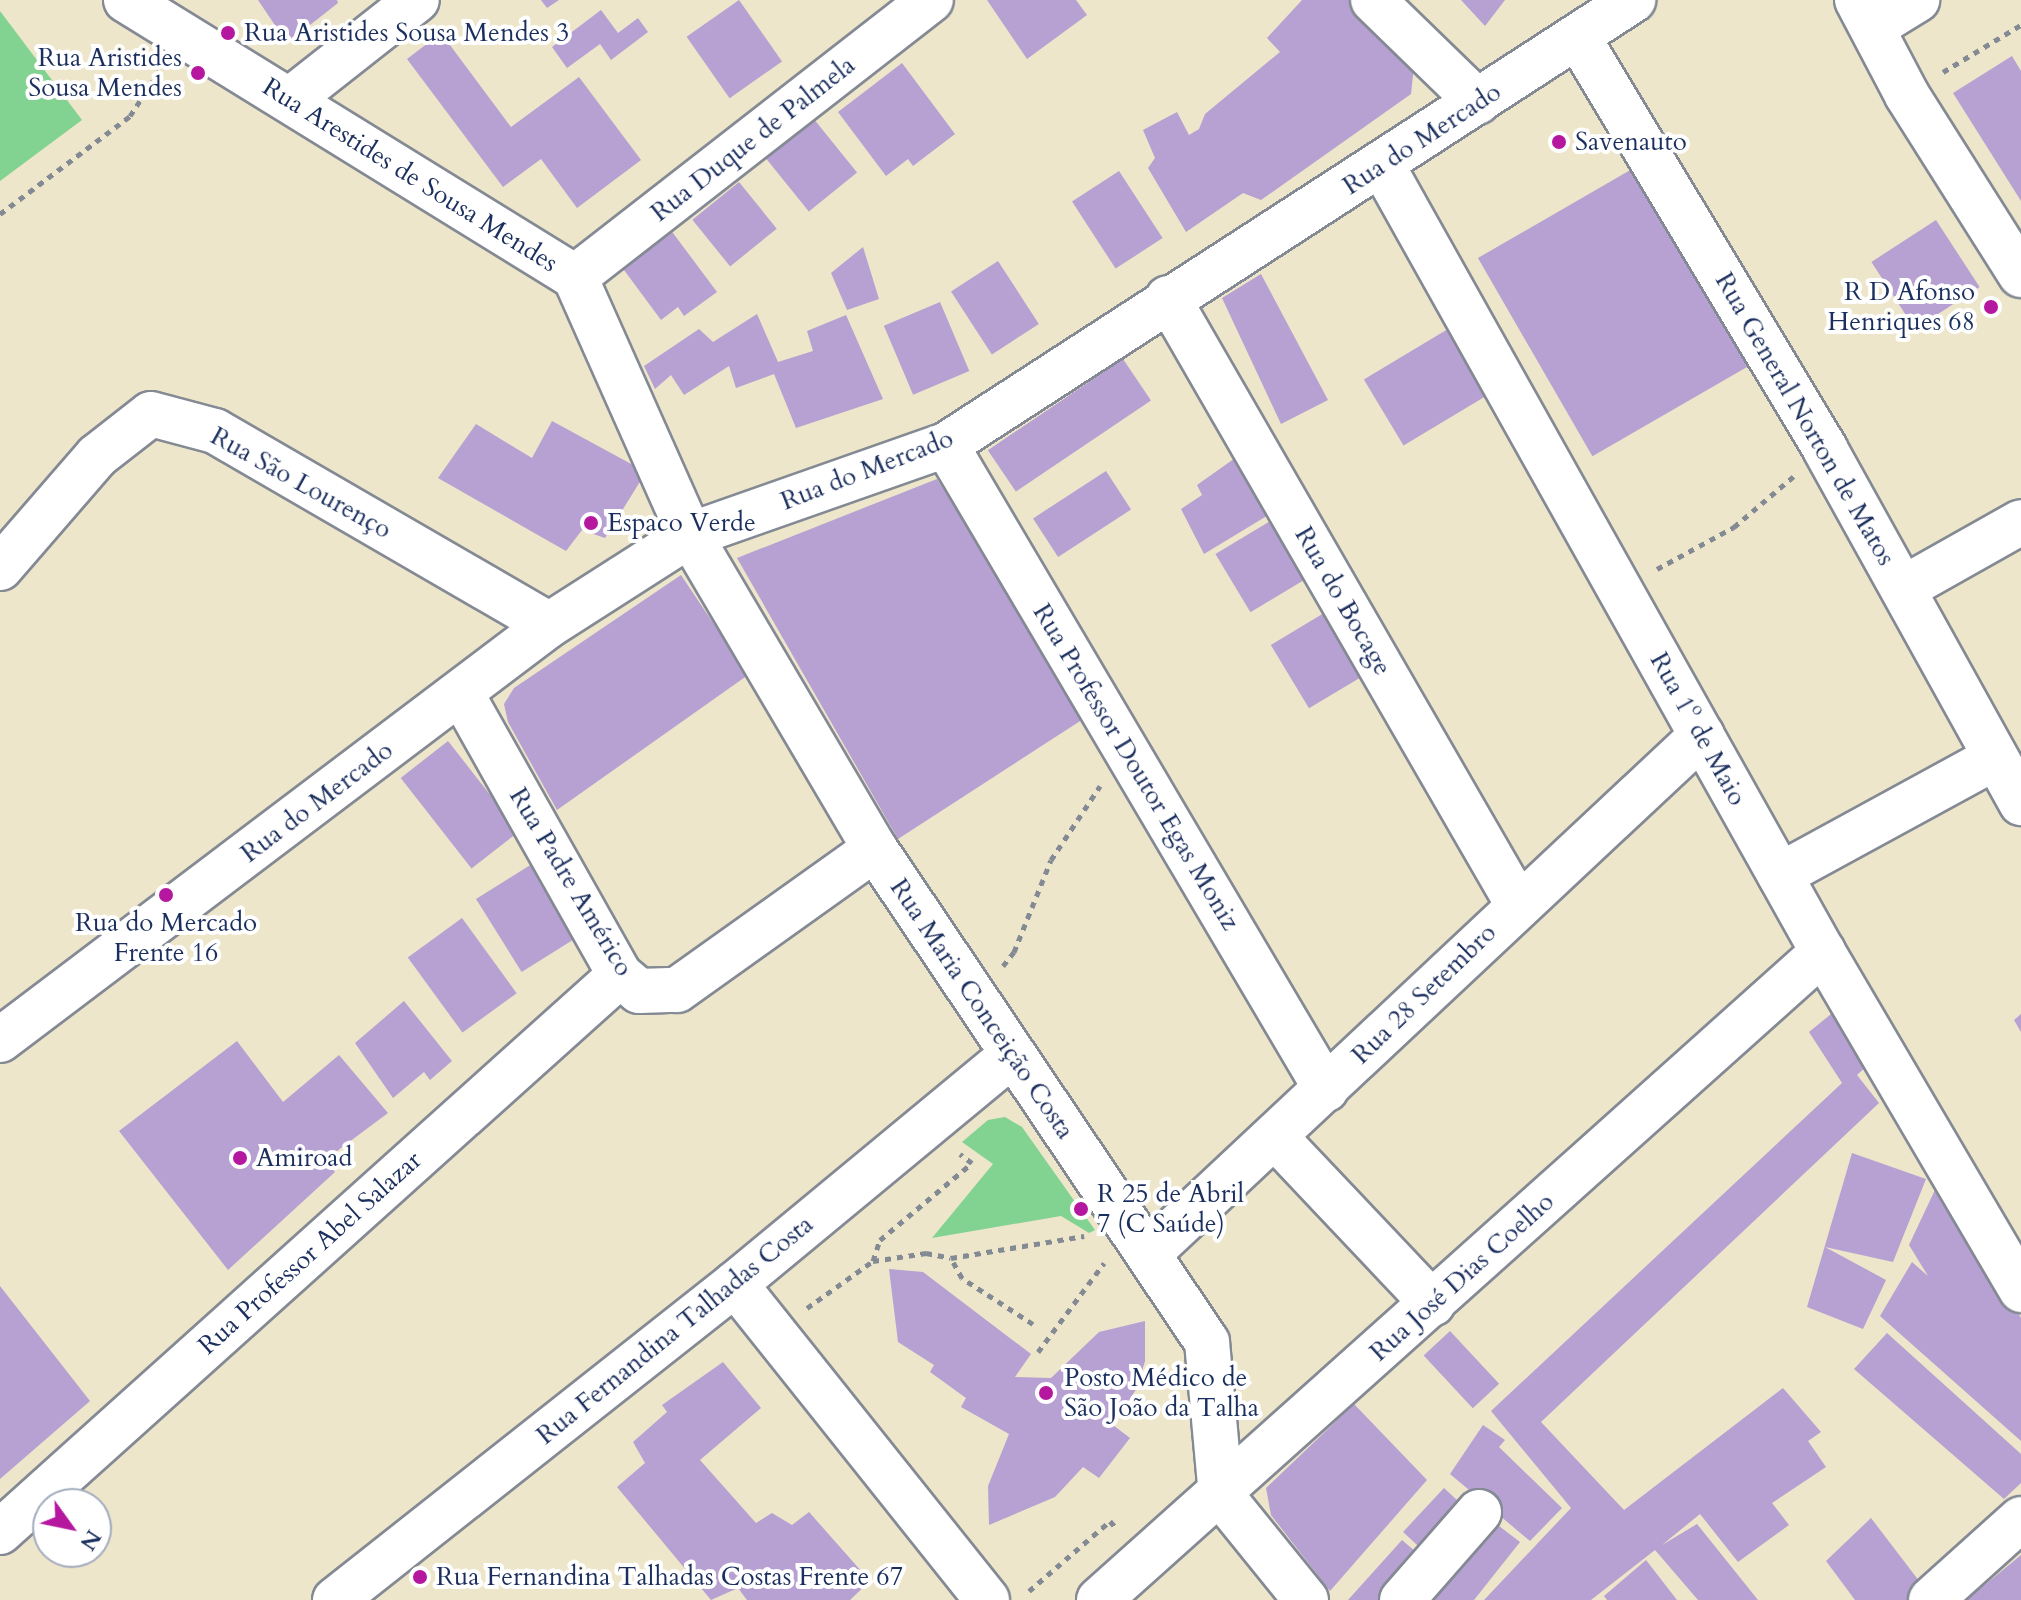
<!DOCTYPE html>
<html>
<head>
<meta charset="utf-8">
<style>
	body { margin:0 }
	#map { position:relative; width:2021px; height:1600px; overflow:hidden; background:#ede6ca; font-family:Cardo,serif }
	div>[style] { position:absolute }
	.green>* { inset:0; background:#82d292 }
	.building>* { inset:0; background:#b7a0d2; transform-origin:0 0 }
	.path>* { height:5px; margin-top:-2.5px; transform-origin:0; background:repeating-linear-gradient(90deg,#848a94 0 6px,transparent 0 12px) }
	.roads { filter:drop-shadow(2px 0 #848a94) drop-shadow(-2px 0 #848a94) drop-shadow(0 2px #848a94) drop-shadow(0 -2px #848a94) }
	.minor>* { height:44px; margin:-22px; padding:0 22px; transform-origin:22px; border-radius:22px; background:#fff }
	.dots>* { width:22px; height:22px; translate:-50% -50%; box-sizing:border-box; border:4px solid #fff; border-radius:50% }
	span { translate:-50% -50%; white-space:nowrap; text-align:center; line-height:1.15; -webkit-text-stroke:8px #fff; paint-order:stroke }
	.poi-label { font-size:26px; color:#1b2f5e }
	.left { translate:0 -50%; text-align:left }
	.right { translate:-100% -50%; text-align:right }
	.street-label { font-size:26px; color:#1b2f5e }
	.north { position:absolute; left:32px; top:1488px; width:80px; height:80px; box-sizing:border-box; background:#fff; border:2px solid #a4acbf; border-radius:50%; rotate:123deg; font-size:22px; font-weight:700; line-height:32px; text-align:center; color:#1b2f5e }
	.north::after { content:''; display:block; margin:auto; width:28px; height:36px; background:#b5179e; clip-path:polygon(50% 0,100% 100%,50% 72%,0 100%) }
</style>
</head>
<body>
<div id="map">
	<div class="green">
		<i style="clip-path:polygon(0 11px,82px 120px,0 181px)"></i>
		<i style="clip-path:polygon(1005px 1117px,1022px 1127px,1095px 1230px,1089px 1233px,1061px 1216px,932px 1238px,993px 1164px,962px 1142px,988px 1120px)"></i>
	</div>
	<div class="building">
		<i style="clip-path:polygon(258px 0,337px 0,338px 3px,287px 43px)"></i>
		<i style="clip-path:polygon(541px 0,559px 0,547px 8px)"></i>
		<i style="left:739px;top:0;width:75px;height:64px;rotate:55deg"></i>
		<i style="clip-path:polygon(987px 0,1076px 0,1087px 15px,1027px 59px)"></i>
		<i style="clip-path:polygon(1302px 0,1349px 0,1415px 57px,1411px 94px,1261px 200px,1243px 193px,1186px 232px,1148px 168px,1155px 158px,1143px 130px,1177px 112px,1189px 135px,1199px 129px,1205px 114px,1280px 52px,1267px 38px)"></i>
		<i style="clip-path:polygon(1461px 0,1505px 0,1485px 26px)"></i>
		<i style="clip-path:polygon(601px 10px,618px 33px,638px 18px,648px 32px,611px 60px,600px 44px,567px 68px,552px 47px)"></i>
		<i style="clip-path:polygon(441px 33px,511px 127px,579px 77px,641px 160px,577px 208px,541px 159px,503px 187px,407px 59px)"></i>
		<i style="clip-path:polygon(2012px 56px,2021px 71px,2021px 201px,1953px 93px)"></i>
		<i style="clip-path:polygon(902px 63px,955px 134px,913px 166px,908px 159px,886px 176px,838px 112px)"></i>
		<i style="left:813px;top:118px;width:70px;height:62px;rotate:51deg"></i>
		<i style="left:1639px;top:165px;width:229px;height:186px;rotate:60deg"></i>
		<i style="left:1119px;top:171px;width:80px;height:56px;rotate:57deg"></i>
		<i style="left:739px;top:182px;width:60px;height:60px;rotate:51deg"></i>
		<i style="left:1936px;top:220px;width:80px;height:77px;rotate:57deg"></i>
		<i style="clip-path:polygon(670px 229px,717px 292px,684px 316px,678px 307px,661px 320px,621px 266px)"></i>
		<i style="clip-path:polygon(863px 247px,879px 299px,847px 310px,831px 273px)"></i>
		<i style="left:998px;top:261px;width:75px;height:56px;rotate:57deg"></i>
		<i style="clip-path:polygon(1261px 274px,1328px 400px,1281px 424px,1222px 298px)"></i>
		<i style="left:940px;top:302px;width:75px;height:61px;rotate:67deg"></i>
		<i style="clip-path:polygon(757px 314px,778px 362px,813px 351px,807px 331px,846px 315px,883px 399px,796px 428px,774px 374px,736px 388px,729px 366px,684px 395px,671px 375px,655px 389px,644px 366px,699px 329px,713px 342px)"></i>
		<i style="left:1453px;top:326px;width:77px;height:104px;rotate:59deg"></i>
		<i style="left:1123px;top:359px;width:50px;height:163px;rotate:56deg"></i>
		<i style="clip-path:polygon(552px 421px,646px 472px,605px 538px,582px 530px,566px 551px,438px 478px,476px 424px,532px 458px)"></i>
		<i style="clip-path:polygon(1238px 456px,1270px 514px,1204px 554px,1181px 509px,1202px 495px,1197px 485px)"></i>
		<i style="left:1106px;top:471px;width:46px;height:87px;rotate:57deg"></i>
		<i style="clip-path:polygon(937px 479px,1091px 714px,898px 839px,737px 558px)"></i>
		<i style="left:1272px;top:520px;width:68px;height:66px;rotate:59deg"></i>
		<i style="clip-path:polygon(681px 575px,748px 675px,557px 810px,508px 722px,504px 704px,514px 688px)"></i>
		<i style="left:1324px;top:613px;width:74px;height:62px;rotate:59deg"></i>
		<i style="left:448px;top:741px;width:115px;height:60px;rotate:52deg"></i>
		<i style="left:532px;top:864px;width:86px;height:66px;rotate:58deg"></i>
		<i style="left:462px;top:918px;width:93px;height:67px;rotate:54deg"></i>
		<i style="clip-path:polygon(404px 1001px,452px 1061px,430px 1080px,424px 1072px,393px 1098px,355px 1043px)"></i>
		<i style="clip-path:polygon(1836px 1010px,1870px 1063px,1857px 1075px,1879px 1103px,1541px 1422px,1624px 1510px,1783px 1388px,1821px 1432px,1808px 1441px,1826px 1467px,1772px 1503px,1789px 1525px,1738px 1562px,1700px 1514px,1662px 1545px,1697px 1524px,1758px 1600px,1698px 1600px,1655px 1550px,1591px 1600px,1484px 1600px,1571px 1508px,1491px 1411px,1842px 1083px,1809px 1032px)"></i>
		<i style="clip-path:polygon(2021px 1014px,2021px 1032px,2014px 1020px)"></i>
		<i style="clip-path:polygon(237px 1041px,283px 1102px,339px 1055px,388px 1113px,325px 1160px,335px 1172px,228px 1270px,119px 1131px)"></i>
		<i style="clip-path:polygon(1852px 1153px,1926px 1179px,1893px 1262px,1825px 1247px,1886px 1280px,1863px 1329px,1807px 1307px)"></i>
		<i style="clip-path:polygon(1942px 1175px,2021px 1318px,2021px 1441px,1880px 1316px,1912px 1262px,1928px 1276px,1909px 1245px)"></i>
		<i style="clip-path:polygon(889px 1269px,923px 1272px,1031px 1354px,1015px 1377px,1051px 1378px,1099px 1332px,1145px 1321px,1145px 1361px,1137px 1388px,1113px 1425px,1130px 1438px,1099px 1478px,1083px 1467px,1055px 1497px,989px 1525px,988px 1486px,1009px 1434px,961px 1407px,966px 1398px,930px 1372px,934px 1365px,898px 1342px)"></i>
		<i style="clip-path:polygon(0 1286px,90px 1401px,0 1479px)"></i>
		<i style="left:1450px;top:1331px;width:72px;height:36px;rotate:47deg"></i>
		<i style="clip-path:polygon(1887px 1333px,2021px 1454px,2021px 1483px,2004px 1499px,1854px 1369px)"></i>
		<i style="clip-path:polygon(723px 1362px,761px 1408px,700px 1460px,756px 1523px,772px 1513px,792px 1525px,809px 1512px,870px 1581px,850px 1600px,747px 1600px,738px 1588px,711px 1600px,617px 1487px,645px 1463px,633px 1442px,667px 1412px,662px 1405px)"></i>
		<i style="clip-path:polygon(1354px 1404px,1427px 1480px,1330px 1591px,1271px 1515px,1266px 1488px)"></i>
		<i style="clip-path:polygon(1483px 1425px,1505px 1440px,1499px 1447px,1562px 1508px,1530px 1541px,1450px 1474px)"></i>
		<i style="left:1444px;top:1488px;width:41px;height:60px;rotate:43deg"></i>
		<i style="clip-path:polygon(1486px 1516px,1520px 1542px,1474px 1600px,1413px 1600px)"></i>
		<i style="clip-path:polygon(1871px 1518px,1926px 1590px,1913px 1600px,1855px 1600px,1826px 1561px)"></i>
		<i style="clip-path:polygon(1402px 1540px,1430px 1564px,1398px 1600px,1348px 1600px)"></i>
		<i style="clip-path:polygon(2021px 1555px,2021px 1600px,1966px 1600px,1987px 1583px)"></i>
		<i style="clip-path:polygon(1646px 1560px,1677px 1600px,1607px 1600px,1604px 1596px)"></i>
	</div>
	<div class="path">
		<i style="left:1943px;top:72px;width:91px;rotate:-31.1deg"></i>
		<i style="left:0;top:214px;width:163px;rotate:-37deg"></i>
		<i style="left:130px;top:116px;width:55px;rotate:-56.9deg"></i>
		<i style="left:1657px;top:569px;width:88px;rotate:-28.6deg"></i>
		<i style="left:1734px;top:527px;width:79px;rotate:-40.4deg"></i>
		<i style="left:1003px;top:966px;width:18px;rotate:-52deg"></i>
		<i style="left:1014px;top:952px;width:99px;rotate:-68.1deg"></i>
		<i style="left:1051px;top:860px;width:89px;rotate:-56.5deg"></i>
		<i style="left:873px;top:1261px;width:54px;rotate:-8.6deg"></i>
		<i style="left:926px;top:1253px;width:25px;rotate:11deg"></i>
		<i style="left:807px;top:1308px;width:81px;rotate:-35.5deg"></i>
		<i style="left:873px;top:1261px;width:22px;rotate:-72deg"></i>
		<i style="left:880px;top:1240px;width:120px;rotate:-39.9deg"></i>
		<i style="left:972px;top:1163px;width:15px;rotate:-143deg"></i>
		<i style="left:1033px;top:1324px;width:85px;rotate:-147.1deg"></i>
		<i style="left:962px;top:1278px;width:23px;rotate:-119deg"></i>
		<i style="left:951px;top:1258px;width:135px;rotate:-9.4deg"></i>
		<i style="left:1038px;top:1352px;width:111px;rotate:-53.4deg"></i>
		<i style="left:1029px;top:1591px;width:107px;rotate:-40.8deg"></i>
		<i style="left:1110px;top:1521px;width:11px;rotate:49deg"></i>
	</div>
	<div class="roads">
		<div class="minor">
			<i style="left:126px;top:0;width:528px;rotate:31.67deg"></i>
			<i style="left:575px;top:277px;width:282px;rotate:66deg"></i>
			<i style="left:690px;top:535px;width:364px;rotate:59.5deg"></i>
			<i style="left:875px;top:849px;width:594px;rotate:56.04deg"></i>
			<i style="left:1207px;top:1342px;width:154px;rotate:84.8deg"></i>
			<i style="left:1373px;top:0;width:146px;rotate:44.2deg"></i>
			<i style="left:1857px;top:0;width:107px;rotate:62.2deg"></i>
			<i style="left:1907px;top:95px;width:213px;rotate:57.7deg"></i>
			<i style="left:1873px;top:27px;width:52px;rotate:-31.5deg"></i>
			<i style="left:1579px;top:39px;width:478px;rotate:59deg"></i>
			<i style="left:1825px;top:449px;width:405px;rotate:61deg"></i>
			<i style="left:291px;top:99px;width:160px;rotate:-38.2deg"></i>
			<i style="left:1382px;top:165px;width:902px;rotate:60.74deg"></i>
			<i style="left:1823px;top:952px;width:392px;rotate:59.6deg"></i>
			<i style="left:575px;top:277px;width:451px;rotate:-37.9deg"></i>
			<i style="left:1168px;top:298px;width:698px;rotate:60.02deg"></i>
			<i style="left:946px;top:445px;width:748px;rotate:59.46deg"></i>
			<i style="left:0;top:568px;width:148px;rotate:-49.1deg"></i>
			<i style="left:97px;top:456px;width:68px;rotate:-37.9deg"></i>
			<i style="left:151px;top:414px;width:66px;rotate:14.9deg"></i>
			<i style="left:215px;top:431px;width:386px;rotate:30.1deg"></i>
			<i style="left:1904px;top:588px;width:134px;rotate:-29.4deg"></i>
			<i style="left:461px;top:693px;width:324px;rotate:60.6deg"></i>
			<i style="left:620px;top:975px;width:25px;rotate:40deg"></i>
			<i style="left:639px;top:991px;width:38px;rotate:-2deg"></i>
			<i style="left:677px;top:990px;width:243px;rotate:-35.5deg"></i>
			<i style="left:1780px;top:875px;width:245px;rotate:-28.6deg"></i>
			<i style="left:0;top:1040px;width:688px;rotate:-37.09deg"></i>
			<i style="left:549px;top:625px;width:167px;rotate:-32.6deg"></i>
			<i style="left:690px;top:535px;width:271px;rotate:-19.4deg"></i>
			<i style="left:946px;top:445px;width:819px;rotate:-32.93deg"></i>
			<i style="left:1276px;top:1138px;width:228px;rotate:46.6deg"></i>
			<i style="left:1148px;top:1254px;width:759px;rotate:-43.13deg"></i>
			<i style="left:735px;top:1284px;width:404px;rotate:51.4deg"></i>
			<i style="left:1221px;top:1495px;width:135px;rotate:51deg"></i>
			<i style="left:0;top:1532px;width:833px;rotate:-41.94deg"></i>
			<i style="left:335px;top:1600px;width:510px;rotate:-38.31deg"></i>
			<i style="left:735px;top:1284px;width:358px;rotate:-39.6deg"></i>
			<i style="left:1099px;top:1600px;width:972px;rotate:-41.83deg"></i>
			<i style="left:1402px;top:1600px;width:117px;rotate:-48.8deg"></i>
			<i style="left:1931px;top:1600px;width:121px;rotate:-42deg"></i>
		</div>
	</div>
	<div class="dots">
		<i style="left:228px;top:33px;background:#b5179e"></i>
		<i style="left:198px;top:73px;background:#b5179e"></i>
		<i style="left:1559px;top:142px;background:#b5179e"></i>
		<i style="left:1991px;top:307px;background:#b5179e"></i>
		<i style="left:591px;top:523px;background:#b5179e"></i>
		<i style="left:166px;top:895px;background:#b5179e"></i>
		<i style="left:240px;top:1158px;background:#b5179e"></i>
		<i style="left:1081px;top:1209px;background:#b5179e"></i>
		<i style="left:1046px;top:1393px;background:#b5179e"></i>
		<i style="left:420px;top:1577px;background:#b5179e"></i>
	</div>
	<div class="poi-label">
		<span class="left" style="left:244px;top:33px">Rua Aristides Sousa Mendes 3</span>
		<span class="right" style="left:182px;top:73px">Rua Aristides<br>Sousa Mendes</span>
		<span class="left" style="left:1575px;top:142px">Savenauto</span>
		<span class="right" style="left:1975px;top:307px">R D Afonso<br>Henriques 68</span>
		<span class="left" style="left:607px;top:523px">Espaco Verde</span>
		<span style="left:166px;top:938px">Rua do Mercado<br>Frente 16</span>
		<span class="left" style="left:256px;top:1158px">Amiroad</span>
		<span class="left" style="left:1097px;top:1209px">R 25 de Abril<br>7 (C Saúde)</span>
		<span class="left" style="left:1064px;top:1393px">Posto Médico de<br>São João da Talha</span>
		<span class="left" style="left:436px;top:1577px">Rua Fernandina Talhadas Costas Frente 67</span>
	</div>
	<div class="street-label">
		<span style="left:753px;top:139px;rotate:-38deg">Rua Duque de Palmela</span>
		<span style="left:1422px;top:139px;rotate:-33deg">Rua do Mercado</span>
		<span style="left:410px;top:175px;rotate:32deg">Rua Arestides de Sousa Mendes</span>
		<span style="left:1805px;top:419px;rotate:60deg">Rua General Norton de Matos</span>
		<span style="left:867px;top:470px;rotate:-21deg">Rua do Mercado</span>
		<span style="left:301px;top:483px;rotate:29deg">Rua São Lourenço</span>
		<span style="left:1343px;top:601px;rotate:60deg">Rua do Bocage</span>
		<span style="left:1698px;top:729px;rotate:61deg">Rua 1º de Maio</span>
		<span style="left:1136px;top:767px;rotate:59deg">Rua Professor Doutor Egas Moniz</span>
		<span style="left:317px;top:802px;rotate:-37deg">Rua do Mercado</span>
		<span style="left:571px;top:882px;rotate:59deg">Rua Padre Américo</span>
		<span style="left:1424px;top:994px;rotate:-44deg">Rua 28 Setembro</span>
		<span style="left:982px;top:1009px;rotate:56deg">Rua Maria Conceição Costa</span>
		<span style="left:310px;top:1253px;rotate:-42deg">Rua Professor Abel Salazar</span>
		<span style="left:1462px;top:1277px;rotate:-42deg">Rua José Dias Coelho</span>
		<span style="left:675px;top:1330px;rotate:-39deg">Rua Fernandina Talhadas Costa</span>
	</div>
	<div class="north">N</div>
</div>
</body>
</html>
